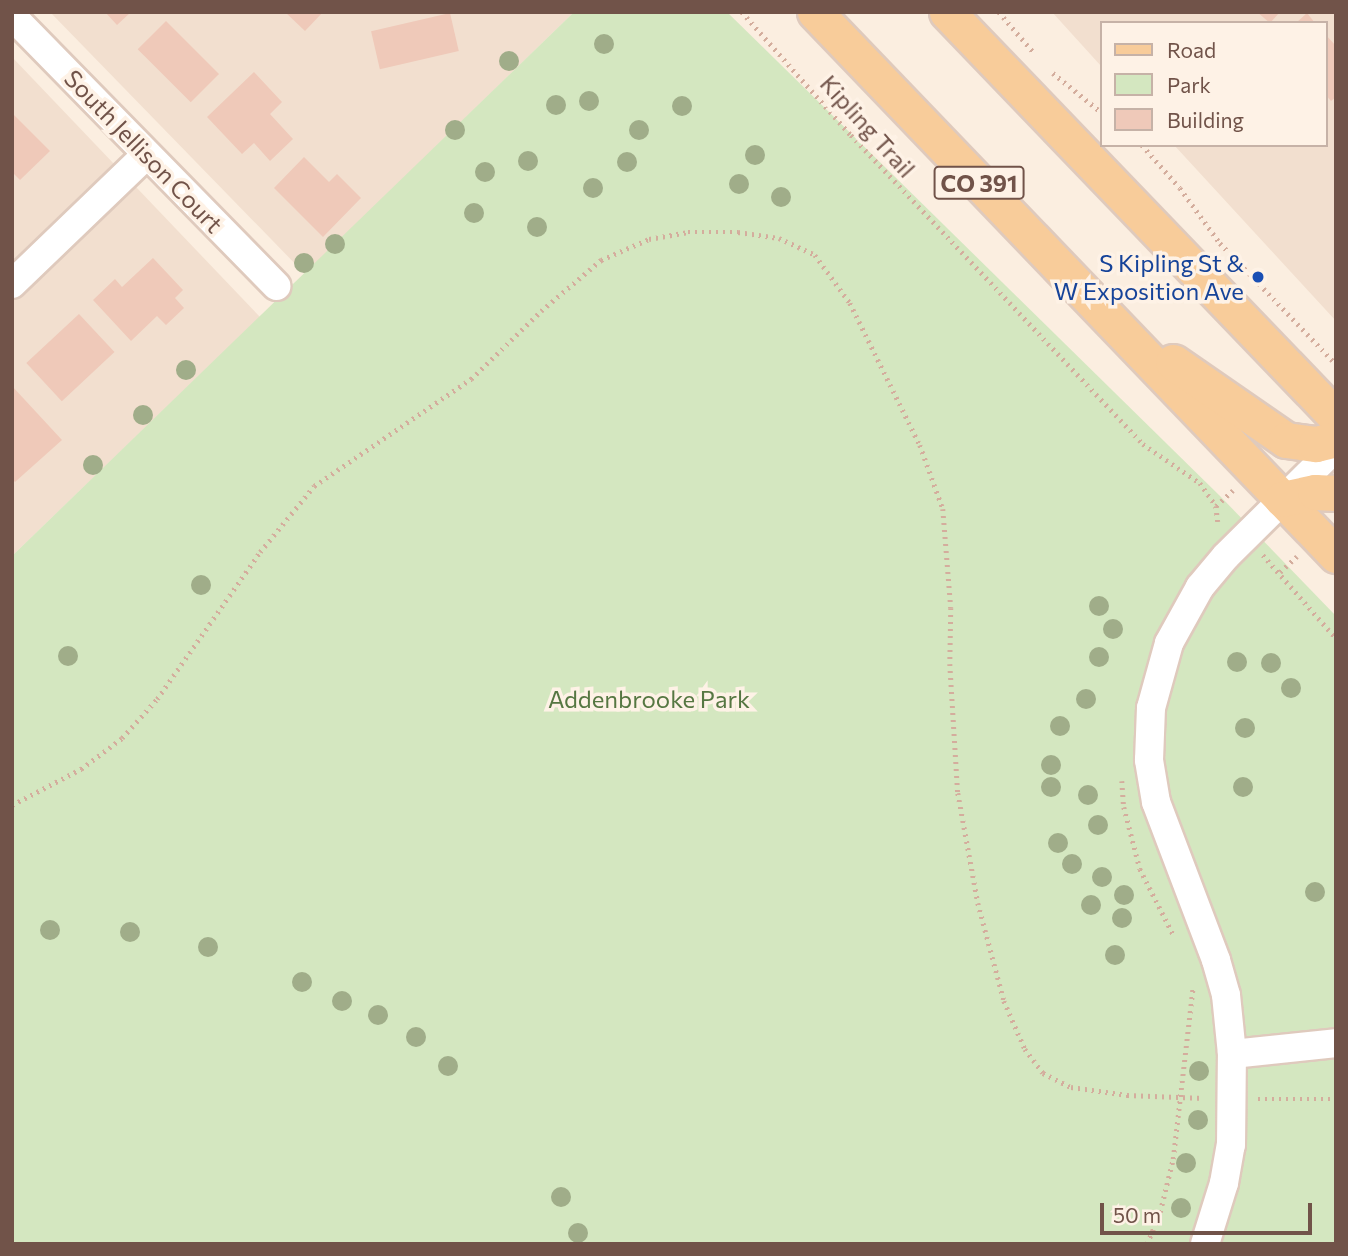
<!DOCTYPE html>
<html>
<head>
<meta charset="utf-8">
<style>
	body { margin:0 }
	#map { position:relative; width:1348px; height:1256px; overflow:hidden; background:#fbeee0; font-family:Commissioner,sans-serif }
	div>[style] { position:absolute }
	.residential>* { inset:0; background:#f2dfcf }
	.green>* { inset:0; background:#d4e7c0 }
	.building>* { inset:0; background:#efc9b9; transform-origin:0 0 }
	.path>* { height:4.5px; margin-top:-2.25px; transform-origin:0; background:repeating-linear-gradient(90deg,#d4ad9d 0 2px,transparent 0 7px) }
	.roads { filter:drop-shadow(2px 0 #dfcabd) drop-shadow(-2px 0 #dfcabd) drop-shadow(0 2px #dfcabd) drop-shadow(0 -2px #dfcabd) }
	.minor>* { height:28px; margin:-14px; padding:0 14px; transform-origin:14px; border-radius:14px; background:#fff }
	.major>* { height:35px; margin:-17.5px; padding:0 17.5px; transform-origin:17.5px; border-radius:17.5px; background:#f8cc9a }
	.trees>* { width:20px; height:20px; margin:-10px; border-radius:50%; background:#a0ad89 }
	.dots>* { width:19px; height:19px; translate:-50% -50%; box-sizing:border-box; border:4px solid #fef2e6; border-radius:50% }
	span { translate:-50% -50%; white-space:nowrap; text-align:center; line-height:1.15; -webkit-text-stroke:7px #fef2e6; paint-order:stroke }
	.shield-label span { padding:2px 5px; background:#fef2e6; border:2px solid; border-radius:5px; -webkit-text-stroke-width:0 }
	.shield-label { font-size:23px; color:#715349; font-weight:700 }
	.street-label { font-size:24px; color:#715349 }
	.transit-label { font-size:24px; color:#164399 }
	.right { translate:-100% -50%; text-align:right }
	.park-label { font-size:24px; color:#567742 }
	.frame { position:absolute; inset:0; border:14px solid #715349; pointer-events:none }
	.legend { position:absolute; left:1100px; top:21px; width:228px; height:126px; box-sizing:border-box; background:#fef2e6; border:2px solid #c6b2a7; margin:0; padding:9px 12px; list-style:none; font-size:21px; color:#715349 }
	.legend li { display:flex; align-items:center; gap:14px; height:35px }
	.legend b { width:35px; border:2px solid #c6b2a7 }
	.scale { position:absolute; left:1100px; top:1203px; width:212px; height:32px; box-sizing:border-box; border:4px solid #715349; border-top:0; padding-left:9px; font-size:21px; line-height:24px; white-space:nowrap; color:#715349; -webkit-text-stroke:5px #fef2e6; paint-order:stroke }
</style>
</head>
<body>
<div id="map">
	<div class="residential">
		<i style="clip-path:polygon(50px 12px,574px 12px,305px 274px)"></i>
		<i style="clip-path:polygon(1052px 12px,1336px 12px,1336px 321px,1174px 145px,1325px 145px,1325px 23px,1101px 23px,1101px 66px)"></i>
		<i style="clip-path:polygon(12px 57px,260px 317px,12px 556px)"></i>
	</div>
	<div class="green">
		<i style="clip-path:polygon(574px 12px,727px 12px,1221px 497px,1336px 616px,1336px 1244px,12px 1244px,12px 556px)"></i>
	</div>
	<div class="building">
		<i style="clip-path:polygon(105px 12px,131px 12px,117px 25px)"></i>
		<i style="clip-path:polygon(285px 12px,323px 12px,305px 31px)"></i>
		<i style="clip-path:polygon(1257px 12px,1280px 12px,1270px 23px)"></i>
		<i style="left:450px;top:13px;width:39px;height:81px;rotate:77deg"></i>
		<i style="clip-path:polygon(1307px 13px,1315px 23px,1296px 23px)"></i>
		<i style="left:166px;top:21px;width:75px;height:40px;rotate:45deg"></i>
		<i style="clip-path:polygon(1325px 34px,1336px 46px,1336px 97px,1331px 101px,1325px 94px)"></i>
		<i style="clip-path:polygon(254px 72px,282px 102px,270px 114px,293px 139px,270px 161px,254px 143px,242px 154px,207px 117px)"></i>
		<i style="clip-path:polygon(12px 113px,50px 151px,20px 180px,12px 172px)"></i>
		<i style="clip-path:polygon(304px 157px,329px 182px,337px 174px,361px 198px,323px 237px,274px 188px)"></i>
		<i style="clip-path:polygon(153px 258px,183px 290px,175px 298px,184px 308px,166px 325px,157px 316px,131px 341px,93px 300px,115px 279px,122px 287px)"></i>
		<i style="left:79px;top:314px;width:52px;height:72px;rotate:47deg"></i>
		<i style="clip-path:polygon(12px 386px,62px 440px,15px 482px,12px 479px)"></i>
	</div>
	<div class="path">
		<i style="left:742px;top:12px;width:164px;rotate:48.5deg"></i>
		<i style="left:851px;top:135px;width:425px;rotate:46.6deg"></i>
		<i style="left:1143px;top:444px;width:69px;rotate:34.4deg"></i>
		<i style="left:1200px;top:483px;width:28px;rotate:55deg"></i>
		<i style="left:1216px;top:506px;width:16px;rotate:83deg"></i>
		<i style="left:999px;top:12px;width:55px;rotate:49.4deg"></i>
		<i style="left:1053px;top:73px;width:62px;rotate:39.1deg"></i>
		<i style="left:1142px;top:145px;width:57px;rotate:48.5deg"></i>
		<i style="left:1180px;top:188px;width:68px;rotate:54deg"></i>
		<i style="left:1220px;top:243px;width:168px;rotate:46.2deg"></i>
		<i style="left:1216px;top:506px;width:23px;rotate:-43deg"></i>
		<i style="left:1263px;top:555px;width:111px;rotate:48.7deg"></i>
		<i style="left:1280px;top:572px;width:23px;rotate:-43deg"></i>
		<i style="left:1122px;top:781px;width:26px;rotate:86deg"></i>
		<i style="left:1124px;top:807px;width:64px;rotate:75.5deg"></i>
		<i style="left:1140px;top:869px;width:73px;rotate:63.1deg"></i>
		<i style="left:12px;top:805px;width:78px;rotate:-27.6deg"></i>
		<i style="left:81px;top:769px;width:51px;rotate:-37.1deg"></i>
		<i style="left:122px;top:738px;width:52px;rotate:-48.1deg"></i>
		<i style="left:157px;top:699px;width:179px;rotate:-55deg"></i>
		<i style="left:260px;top:552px;width:85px;rotate:-50.7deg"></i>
		<i style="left:314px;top:486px;width:190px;rotate:-34.3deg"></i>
		<i style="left:471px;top:379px;width:98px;rotate:-44.2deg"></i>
		<i style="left:541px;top:311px;width:79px;rotate:-40.4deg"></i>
		<i style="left:601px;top:260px;width:52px;rotate:-23.6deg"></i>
		<i style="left:649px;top:239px;width:40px;rotate:-10deg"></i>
		<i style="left:688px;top:232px;width:50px"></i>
		<i style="left:738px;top:232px;width:41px;rotate:8.3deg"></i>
		<i style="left:779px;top:238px;width:40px;rotate:25deg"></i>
		<i style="left:815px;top:255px;width:59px;rotate:53.9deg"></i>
		<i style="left:850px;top:303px;width:158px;rotate:63.8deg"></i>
		<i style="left:920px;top:445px;width:68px;rotate:70.2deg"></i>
		<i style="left:943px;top:509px;width:99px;rotate:85.4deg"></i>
		<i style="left:951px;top:608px;width:56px;rotate:91deg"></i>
		<i style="left:950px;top:664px;width:129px;rotate:86.5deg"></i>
		<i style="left:958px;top:793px;width:112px;rotate:79.7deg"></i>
		<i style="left:978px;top:903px;width:101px;rotate:75.1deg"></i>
		<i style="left:1004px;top:1001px;width:52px;rotate:66.4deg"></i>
		<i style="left:1025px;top:1049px;width:30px;rotate:53deg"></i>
		<i style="left:1043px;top:1073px;width:31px;rotate:27deg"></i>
		<i style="left:1071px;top:1087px;width:57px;rotate:8.1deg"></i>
		<i style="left:1127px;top:1095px;width:77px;rotate:2.2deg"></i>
		<i style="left:1258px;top:1099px;width:78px"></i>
		<i style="left:1147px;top:1244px;width:35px;rotate:-68deg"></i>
		<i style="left:1160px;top:1212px;width:55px;rotate:-76.2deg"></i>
		<i style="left:1173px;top:1159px;width:173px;rotate:-83.4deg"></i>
	</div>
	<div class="roads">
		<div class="minor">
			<i style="left:12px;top:16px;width:378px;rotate:45.6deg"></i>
			<i style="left:12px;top:284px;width:187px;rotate:-43.9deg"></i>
			<i style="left:1232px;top:1054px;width:105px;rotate:-6deg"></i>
			<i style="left:1205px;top:1244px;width:64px;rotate:-72.7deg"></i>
			<i style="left:1224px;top:1183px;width:39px;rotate:-80deg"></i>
			<i style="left:1231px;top:1145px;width:91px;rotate:-89.4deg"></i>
			<i style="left:1232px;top:1054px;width:59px;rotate:-95.8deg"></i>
			<i style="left:1226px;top:995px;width:36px;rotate:-106deg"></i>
			<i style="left:1216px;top:960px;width:169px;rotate:-110.8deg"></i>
			<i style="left:1156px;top:802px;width:43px;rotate:-99.5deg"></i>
			<i style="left:1149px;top:760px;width:52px;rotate:-87.8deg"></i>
			<i style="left:1151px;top:708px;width:67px;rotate:-74.5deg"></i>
			<i style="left:1169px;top:643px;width:64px;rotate:-61deg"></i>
			<i style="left:1200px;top:587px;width:40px;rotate:-50deg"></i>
			<i style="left:1226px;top:556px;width:155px;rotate:-44.7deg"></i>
		</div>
		<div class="major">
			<i style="left:815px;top:12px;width:753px;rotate:46.18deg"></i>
			<i style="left:947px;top:12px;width:562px;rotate:46.15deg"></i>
			<i style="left:1173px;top:362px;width:137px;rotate:34.6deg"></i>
			<i style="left:1286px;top:440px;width:30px;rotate:8deg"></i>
			<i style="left:1316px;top:444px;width:21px;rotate:-14deg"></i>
			<i style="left:1282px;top:499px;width:34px;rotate:-12deg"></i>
			<i style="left:1315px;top:492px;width:21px;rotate:3deg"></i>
		</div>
	</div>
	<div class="trees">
		<i style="left:604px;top:44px"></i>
		<i style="left:509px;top:61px"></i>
		<i style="left:589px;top:101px"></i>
		<i style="left:556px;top:105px"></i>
		<i style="left:682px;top:106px"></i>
		<i style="left:455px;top:130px"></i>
		<i style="left:639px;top:130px"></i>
		<i style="left:755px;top:155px"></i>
		<i style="left:528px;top:161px"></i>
		<i style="left:627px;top:162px"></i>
		<i style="left:485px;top:172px"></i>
		<i style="left:739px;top:184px"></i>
		<i style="left:593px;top:188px"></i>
		<i style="left:781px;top:197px"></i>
		<i style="left:474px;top:213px"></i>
		<i style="left:537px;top:227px"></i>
		<i style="left:335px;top:244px"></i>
		<i style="left:304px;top:263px"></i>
		<i style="left:186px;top:370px"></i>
		<i style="left:143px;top:415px"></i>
		<i style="left:93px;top:465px"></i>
		<i style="left:201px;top:585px"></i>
		<i style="left:1099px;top:606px"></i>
		<i style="left:1113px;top:629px"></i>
		<i style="left:68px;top:656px"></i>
		<i style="left:1099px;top:657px"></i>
		<i style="left:1237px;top:662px"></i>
		<i style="left:1271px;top:663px"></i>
		<i style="left:1291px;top:688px"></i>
		<i style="left:1086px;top:699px"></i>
		<i style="left:1060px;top:726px"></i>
		<i style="left:1245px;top:728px"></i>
		<i style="left:1051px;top:765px"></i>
		<i style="left:1051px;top:787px"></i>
		<i style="left:1243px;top:787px"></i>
		<i style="left:1088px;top:795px"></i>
		<i style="left:1098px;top:825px"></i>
		<i style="left:1058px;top:843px"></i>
		<i style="left:1072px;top:864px"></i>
		<i style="left:1102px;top:877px"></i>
		<i style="left:1315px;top:892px"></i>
		<i style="left:1124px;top:895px"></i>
		<i style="left:1091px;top:905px"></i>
		<i style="left:1122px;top:918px"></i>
		<i style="left:50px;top:930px"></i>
		<i style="left:130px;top:932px"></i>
		<i style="left:208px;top:947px"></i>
		<i style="left:1115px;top:955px"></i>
		<i style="left:302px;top:982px"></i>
		<i style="left:342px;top:1001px"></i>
		<i style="left:378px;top:1015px"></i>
		<i style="left:416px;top:1037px"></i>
		<i style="left:448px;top:1066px"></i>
		<i style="left:1199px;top:1071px"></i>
		<i style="left:1198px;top:1120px"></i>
		<i style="left:1186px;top:1163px"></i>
		<i style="left:561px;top:1197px"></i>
		<i style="left:1181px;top:1208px"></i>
		<i style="left:578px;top:1233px"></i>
	</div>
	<div class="dots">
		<i style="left:1258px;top:277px;background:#1a4fb4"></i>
	</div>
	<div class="shield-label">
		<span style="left:979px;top:183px">CO 391</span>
	</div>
	<div class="street-label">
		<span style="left:868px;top:126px;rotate:48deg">Kipling Trail</span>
		<span style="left:144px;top:151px;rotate:46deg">South Jellison Court</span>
	</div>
	<div class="transit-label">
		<span class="right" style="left:1244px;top:277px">S Kipling St &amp;<br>W Exposition Ave</span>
	</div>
	<div class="park-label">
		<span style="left:649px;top:699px">Addenbrooke Park</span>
	</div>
	<div class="frame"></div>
	<ul class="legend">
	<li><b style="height:9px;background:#f8cc9a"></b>Road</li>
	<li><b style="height:19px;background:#d4e7c0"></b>Park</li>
	<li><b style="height:19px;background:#efc9b9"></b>Building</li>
	</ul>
	<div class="scale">50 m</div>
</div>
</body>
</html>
